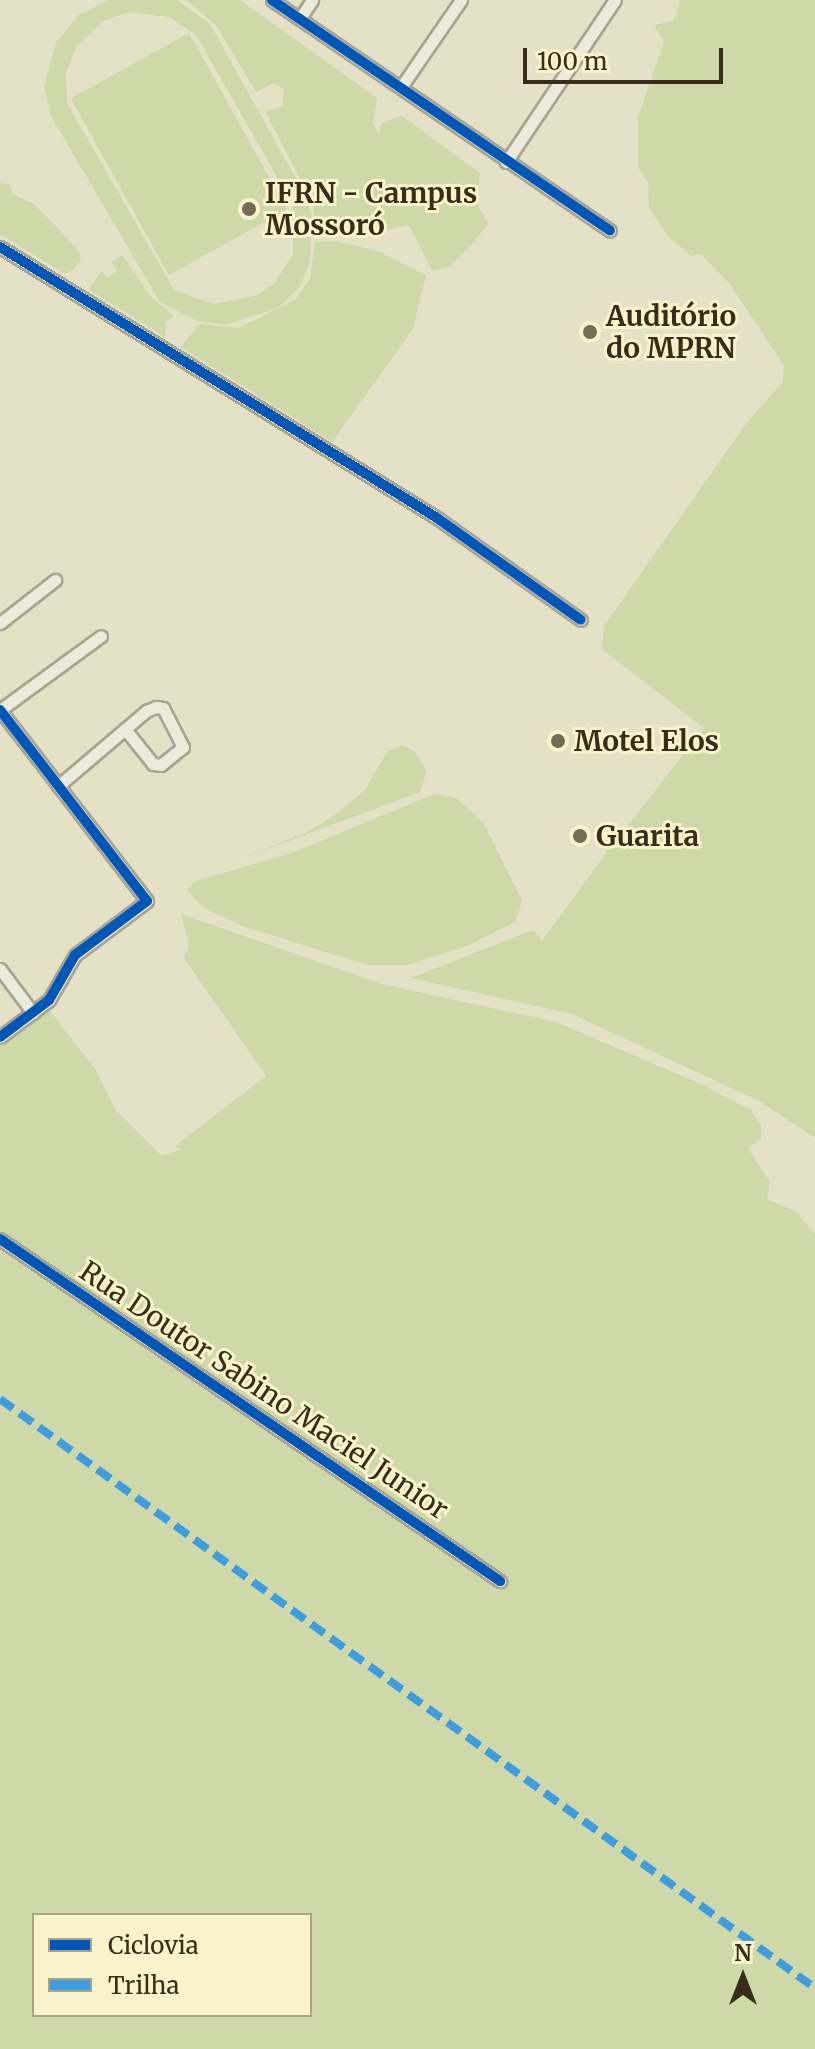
<!DOCTYPE html>
<html>
<head>
<meta charset="utf-8">
<style>
	body { margin:0 }
	#map { position:relative; width:815px; height:2049px; overflow:hidden; background:#e4e1c7; font-family:Merriweather,serif }
	div>[style] { position:absolute }
	.green>* { inset:0; background:#ced8a8; transform-origin:0 0 }
	.roads { filter:drop-shadow(2px 0 #a8a491) drop-shadow(-2px 0 #a8a491) drop-shadow(0 2px #a8a491) drop-shadow(0 -2px #a8a491) }
	.minor>* { height:11px; margin:-5.5px; padding:0 5.5px; transform-origin:5.5px; border-radius:5.5px; background:#eceada }
	.quiet>* { height:8px; margin-top:-4px; transform-origin:0; background:repeating-linear-gradient(90deg,#3e9ddf 0 16px,transparent 0 24px) }
	.cycleway>* { height:10px; margin:-5px; padding:0 5px; transform-origin:5px; border-radius:5px; background:#0057b8 }
	.dots>* { width:22px; height:22px; translate:-50% -50%; box-sizing:border-box; border:4px solid #f8f3ca; border-radius:50% }
	span { translate:-50% -50%; white-space:nowrap; text-align:center; line-height:1.15; -webkit-text-stroke:6px #f8f3ca; paint-order:stroke }
	.poi-label { font-size:28px; color:#372d1a; font-weight:700 }
	.left { translate:0 -50%; text-align:left }
	.street-label { font-size:28px; color:#372d1a }
	.legend { position:absolute; left:32px; top:1913px; width:280px; height:104px; box-sizing:border-box; background:#f8f3ca; border:2px solid #aba484; margin:0; padding:10px 14px; list-style:none; font-size:24px; color:#372d1a }
	.legend li { display:flex; align-items:center; gap:16px; height:40px }
	.legend b { width:40px; border:2px solid #aba484 }
	.north { position:absolute; left:703px; top:1937px; width:80px; height:80px; -webkit-text-stroke:6px #f8f3ca; paint-order:stroke; rotate:0deg; font-size:22px; font-weight:700; line-height:32px; text-align:center; color:#372d1a }
	.north::after { content:''; display:block; margin:auto; width:28px; height:36px; background:#372d1a; clip-path:polygon(50% 0,100% 100%,50% 72%,0 100%) }
	.scale { position:absolute; left:523px; top:48px; width:200px; height:36px; box-sizing:border-box; border:4px solid #372d1a; border-top:0; padding-left:10px; font-size:24px; line-height:28px; white-space:nowrap; color:#372d1a; -webkit-text-stroke:6px #f8f3ca; paint-order:stroke }
</style>
</head>
<body>
<div id="map">
	<div class="green">
		<i style="clip-path:polygon(evenodd,108px 0,177px 0,210px 24px,305px 195px,313px 219px,309px 265px,299px 288px,278px 308px,224px 325px,197px 321px,160px 302px,51px 116px,44px 87px,56px 42px,79px 15px,108px 0,129px 12px,169px 17px,196px 35px,292px 203px,293px 254px,274px 284px,255px 296px,213px 304px,174px 290px,67px 103px,66px 73px,77px 46px,103px 21px,129px 12px)"></i>
		<i style="clip-path:polygon(186px 0,240px 0,377px 98px,373px 123px,379px 135px,382px 123px,402px 116px,480px 173px,477px 203px,488px 224px,473px 243px,448px 268px,432px 270px,409px 225px,347px 237px,316px 225px,312px 202px,265px 111px,282px 107px,284px 90px,274px 83px,256px 92px,216px 25px)"></i>
		<i style="clip-path:polygon(681px 0,815px 0,815px 1138px,761px 1102px,572px 1014px,411px 978px,533px 930px,542px 941px,607px 852px,603px 848px,618px 829px,623px 832px,704px 728px,602px 649px,604px 626px,748px 421px,783px 382px,784px 365px,729px 283px,701px 254px,691px 256px,668px 236px,649px 208px,648px 182px,638px 167px,638px 117px,664px 42px,654px 25px,673px 21px)"></i>
		<i style="left:189px;top:33px;width:202px;height:135px;rotate:61deg"></i>
		<i style="clip-path:polygon(0 183px,10px 184px,13px 194px,34px 204px,79px 251px,81px 259px,73px 270px,65px 274px,0 234px)"></i>
		<i style="clip-path:polygon(334px 241px,378px 251px,426px 275px,413px 329px,332px 442px,181px 347px,199px 324px,238px 328px,295px 300px,310px 279px,315px 242px)"></i>
		<i style="clip-path:polygon(122px 255px,151px 297px,174px 316px,166px 322px,165px 337px,89px 290px,101px 271px,108px 277px,117px 271px,112px 262px)"></i>
		<i style="clip-path:polygon(403px 745px,415px 752px,427px 771px,420px 792px,229px 863px,308px 832px,335px 815px,365px 790px,387px 752px)"></i>
		<i style="clip-path:polygon(434px 794px,457px 798px,484px 824px,522px 901px,515px 922px,465px 947px,406px 965px,368px 965px,245px 927px,205px 909px,187px 891px,195px 881px,292px 853px)"></i>
		<i style="clip-path:polygon(evenodd,181px 914px,382px 984px,556px 1022px,705px 1086px,751px 1110px,761px 1126px,761px 1139px,748px 1148px,770px 1182px,767px 1199px,796px 1212px,815px 1234px,815px 2049px,0 2049px,0 1040px,48px 1009px,96px 1070px,117px 1112px,162px 1156px,181px 1150px,175px 1146px,266px 1076px,184px 958px,189px 944px,181px 914px,34px 1915px,310px 1915px,310px 2015px,34px 2015px,34px 1915px)"></i>
	</div>
	<div class="roads">
		<div class="minor">
			<i style="left:272px;top:0;width:409px;rotate:34.3deg"></i>
			<i style="left:300px;top:18px;width:22px;rotate:-56deg"></i>
			<i style="left:401px;top:87px;width:106px;rotate:-55.4deg"></i>
			<i style="left:506px;top:162px;width:195px;rotate:-56.1deg"></i>
			<i style="left:0;top:247px;width:514px;rotate:31.8deg"></i>
			<i style="left:437px;top:518px;width:176px;rotate:35.3deg"></i>
			<i style="left:0;top:623px;width:70px;rotate:-38deg"></i>
			<i style="left:0;top:710px;width:241px;rotate:52.4deg"></i>
			<i style="left:147px;top:901px;width:90px;rotate:143.1deg"></i>
			<i style="left:75px;top:955px;width:52px;rotate:120deg"></i>
			<i style="left:49px;top:1000px;width:61px;rotate:142.9deg"></i>
			<i style="left:0;top:710px;width:125px;rotate:-36.2deg"></i>
			<i style="left:58px;top:786px;width:116px;rotate:-40.4deg"></i>
			<i style="left:146px;top:711px;width:11px;rotate:-22deg"></i>
			<i style="left:156px;top:707px;width:7px;rotate:8deg"></i>
			<i style="left:163px;top:708px;width:44px;rotate:62.9deg"></i>
			<i style="left:183px;top:747px;width:28px;rotate:141deg"></i>
			<i style="left:161px;top:765px;width:8px;rotate:-173deg"></i>
			<i style="left:153px;top:764px;width:45px;rotate:-128.7deg"></i>
			<i style="left:0;top:969px;width:55px;rotate:53.1deg"></i>
			<i style="left:0;top:1239px;width:606px;rotate:34.37deg"></i>
		</div>
	</div>
	<div class="quiet">
		<i style="left:0;top:1399px;width:1006px;rotate:35.86deg"></i>
	</div>
	<div class="cycleway">
		<i style="left:272px;top:0;width:409px;rotate:34.3deg"></i>
		<i style="left:0;top:247px;width:514px;rotate:31.8deg"></i>
		<i style="left:437px;top:518px;width:176px;rotate:35.3deg"></i>
		<i style="left:0;top:710px;width:241px;rotate:52.4deg"></i>
		<i style="left:147px;top:901px;width:90px;rotate:143.1deg"></i>
		<i style="left:75px;top:955px;width:52px;rotate:120deg"></i>
		<i style="left:49px;top:1000px;width:61px;rotate:142.9deg"></i>
		<i style="left:0;top:1239px;width:606px;rotate:34.37deg"></i>
	</div>
	<div class="dots">
		<i style="left:249px;top:209px;background:#746c57"></i>
		<i style="left:590px;top:332px;background:#746c57"></i>
		<i style="left:558px;top:741px;background:#746c57"></i>
		<i style="left:580px;top:836px;background:#746c57"></i>
	</div>
	<div class="poi-label">
		<span class="left" style="left:265px;top:209px">IFRN - Campus<br>Mossoró</span>
		<span class="left" style="left:606px;top:332px">Auditório<br>do MPRN</span>
		<span class="left" style="left:574px;top:741px">Motel Elos</span>
		<span class="left" style="left:596px;top:836px">Guarita</span>
	</div>
	<div class="street-label">
		<span style="left:264px;top:1390px;rotate:34deg">Rua Doutor Sabino Maciel Junior</span>
	</div>
	<ul class="legend">
	<li><b style="height:10px;background:#0057b8"></b>Ciclovia</li>
	<li><b style="height:10px;background:#3e9ddf"></b>Trilha</li>
	</ul>
	<div class="north">N</div>
	<div class="scale">100 m</div>
</div>
</body>
</html>
